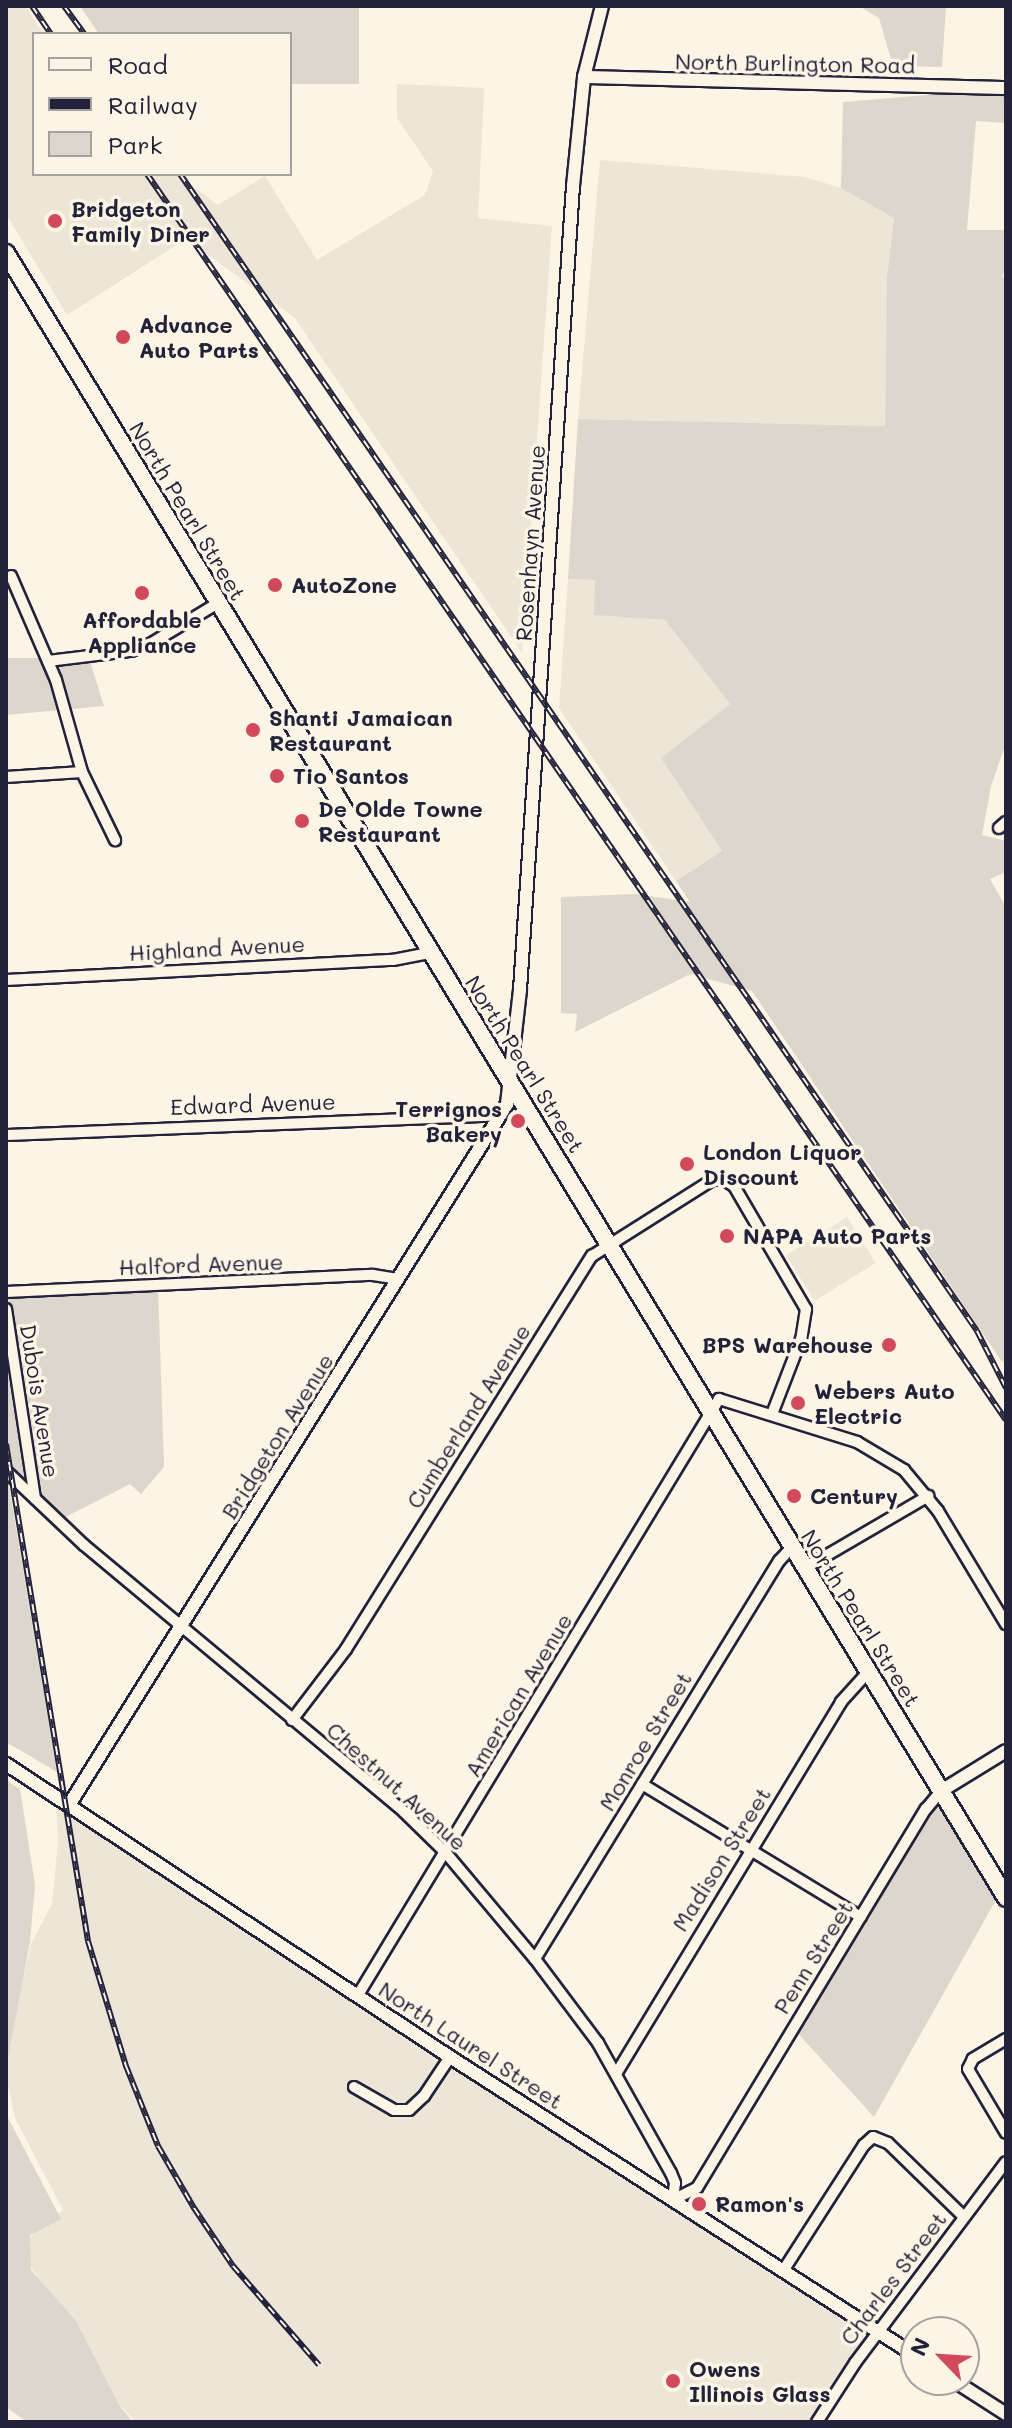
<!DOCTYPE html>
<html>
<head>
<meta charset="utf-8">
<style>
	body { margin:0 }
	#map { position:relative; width:1012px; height:2428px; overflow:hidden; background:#fcf5e5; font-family:Mali,sans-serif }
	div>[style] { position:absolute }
	.built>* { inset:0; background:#ece5d8; transform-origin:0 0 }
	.green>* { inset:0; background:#dcd6cc }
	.roads { filter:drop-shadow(2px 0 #22223b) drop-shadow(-2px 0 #22223b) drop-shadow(0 2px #22223b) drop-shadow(0 -2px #22223b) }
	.minor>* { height:10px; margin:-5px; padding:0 5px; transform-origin:5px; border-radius:5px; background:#fcf5e5 }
	.tertiary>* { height:12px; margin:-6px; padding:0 6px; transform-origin:6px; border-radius:6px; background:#fcf5e5 }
	.primary>* { height:16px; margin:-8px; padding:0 8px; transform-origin:8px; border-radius:8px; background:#fcf5e5 }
	.rail>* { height:6px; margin-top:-3px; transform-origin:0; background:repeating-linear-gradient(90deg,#fcf5e5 0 9px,#22223b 0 18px); box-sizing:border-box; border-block:2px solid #22223b }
	.dots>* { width:22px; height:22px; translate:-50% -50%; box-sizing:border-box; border:4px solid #fcf5e5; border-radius:50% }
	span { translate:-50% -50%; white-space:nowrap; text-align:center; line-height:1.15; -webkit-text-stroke:7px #fcf5e5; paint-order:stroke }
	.street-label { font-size:22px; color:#22223b }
	.poi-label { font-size:22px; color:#22223b; font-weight:700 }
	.left { translate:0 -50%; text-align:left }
	.right { translate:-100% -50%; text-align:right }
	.frame { position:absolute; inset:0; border:8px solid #22223b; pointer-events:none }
	.legend { position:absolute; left:32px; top:32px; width:260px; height:144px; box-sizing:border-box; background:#fcf5e5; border:2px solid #a5a1a1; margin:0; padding:10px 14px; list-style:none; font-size:24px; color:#22223b }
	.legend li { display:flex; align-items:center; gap:16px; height:40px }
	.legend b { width:40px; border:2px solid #a5a1a1 }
	.north { position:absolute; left:900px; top:2316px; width:80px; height:80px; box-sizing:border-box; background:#fcf5e5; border:2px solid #a5a1a1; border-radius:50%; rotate:295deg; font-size:22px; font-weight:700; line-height:32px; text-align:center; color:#22223b }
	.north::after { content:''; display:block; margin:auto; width:28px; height:36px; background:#d1495b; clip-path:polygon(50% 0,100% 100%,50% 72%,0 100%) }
</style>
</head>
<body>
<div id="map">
	<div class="built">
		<i style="clip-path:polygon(6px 6px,25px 6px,44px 34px,34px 34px,34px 174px,176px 174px,218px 205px,265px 176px,317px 260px,425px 195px,433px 171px,397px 118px,397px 84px,484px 88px,478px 218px,552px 226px,522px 653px,294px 317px,186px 239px,67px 315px,6px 214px)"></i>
		<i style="clip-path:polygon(600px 160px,805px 177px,841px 188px,894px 217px,887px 278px,885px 426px,578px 419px)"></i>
		<i style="clip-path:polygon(568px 579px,595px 580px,595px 615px,665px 620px,730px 704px,661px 758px,722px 851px,676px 881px,559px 708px)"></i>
		<i style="left:847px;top:1217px;width:54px;height:72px;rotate:58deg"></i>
		<i style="clip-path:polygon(56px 1797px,878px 2333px,817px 2422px,136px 2422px,114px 2399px,29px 2263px,28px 2240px,38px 2228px,63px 2210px,15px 2118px,6px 2076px,6px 2053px,31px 1944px,52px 1904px,58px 1843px)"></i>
	</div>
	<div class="green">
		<i style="clip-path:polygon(80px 6px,359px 6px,359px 84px,290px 84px,290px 34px,99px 34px)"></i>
		<i style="clip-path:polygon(859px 6px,946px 6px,942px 67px,893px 66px,879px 18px)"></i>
		<i style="clip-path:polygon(951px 93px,1006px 96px,1006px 123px,976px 121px,967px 230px,1006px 230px,1006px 266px,1002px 277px,1006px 279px,1006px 743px,991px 786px,982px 835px,1006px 841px,1006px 872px,990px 879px,1006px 907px,1006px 1359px,1002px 1362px,752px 991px,690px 974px,575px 1032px,577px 1014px,561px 1013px,561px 897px,635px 894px,690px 902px,676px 881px,722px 851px,661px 758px,730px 704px,665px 620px,594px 615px,595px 580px,568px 579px,578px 419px,885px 426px,887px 277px,894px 218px,841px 188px,843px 102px)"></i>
		<i style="clip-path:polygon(6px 658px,89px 658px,104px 706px,6px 715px)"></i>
		<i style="clip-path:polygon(158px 1285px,164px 1467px,141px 1494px,130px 1484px,56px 1522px,8px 1480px,57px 1772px,6px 1742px,6px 1293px)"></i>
		<i style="clip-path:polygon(6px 1780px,20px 1789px,35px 1885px,30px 1942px,8px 2058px,7px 2116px,61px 2219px,30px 2235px,31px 2270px,76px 2321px,119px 2405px,133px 2422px,27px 2422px,6px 2407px)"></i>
		<i style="clip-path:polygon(941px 1791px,1001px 1891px,874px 2117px,793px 2028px)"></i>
	</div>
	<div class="roads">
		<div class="minor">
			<i style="left:11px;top:576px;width:113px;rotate:66.6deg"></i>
			<i style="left:56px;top:680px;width:96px;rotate:74.2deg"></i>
			<i style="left:82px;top:772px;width:76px;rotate:64.1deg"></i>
			<i style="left:48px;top:661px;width:84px;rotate:-6.9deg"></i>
			<i style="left:131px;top:651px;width:20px;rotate:-20deg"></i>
			<i style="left:150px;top:644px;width:79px;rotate:-31.1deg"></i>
			<i style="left:6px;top:777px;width:76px;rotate:-3.8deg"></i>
			<i style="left:999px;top:828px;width:9px;rotate:-41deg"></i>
			<i style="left:6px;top:980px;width:388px;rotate:-3deg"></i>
			<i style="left:393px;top:960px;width:38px;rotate:-11deg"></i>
			<i style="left:6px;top:1135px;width:496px;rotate:-2.3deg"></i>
			<i style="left:6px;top:1292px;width:367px;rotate:-2.7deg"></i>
			<i style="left:373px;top:1275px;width:25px;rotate:9deg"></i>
			<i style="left:6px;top:1309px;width:192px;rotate:81.3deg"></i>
			<i style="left:6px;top:1471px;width:108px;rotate:43.5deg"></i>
			<i style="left:84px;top:1545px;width:417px;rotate:39.8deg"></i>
			<i style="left:404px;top:1812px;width:59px;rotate:44.3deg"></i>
			<i style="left:446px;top:1853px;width:138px;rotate:50deg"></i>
			<i style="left:535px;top:1959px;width:105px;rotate:53.1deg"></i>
			<i style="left:598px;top:2043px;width:149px;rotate:60.7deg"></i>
			<i style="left:671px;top:2173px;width:11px;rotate:68deg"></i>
			<i style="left:675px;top:2183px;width:17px;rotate:97deg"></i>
			<i style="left:673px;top:2200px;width:27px;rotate:-27deg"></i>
			<i style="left:697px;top:2188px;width:443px;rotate:-58.9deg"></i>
			<i style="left:926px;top:1809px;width:23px;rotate:-50deg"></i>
			<i style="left:805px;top:1568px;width:143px;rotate:-30.3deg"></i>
			<i style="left:292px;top:1720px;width:89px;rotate:-52.7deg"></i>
			<i style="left:346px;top:1649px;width:464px;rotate:-58deg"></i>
			<i style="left:592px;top:1256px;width:144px;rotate:-32.3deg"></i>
			<i style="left:714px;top:1179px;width:12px;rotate:9deg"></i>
			<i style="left:726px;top:1181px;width:9px;rotate:32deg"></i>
			<i style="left:734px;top:1186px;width:143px;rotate:59.7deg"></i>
			<i style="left:806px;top:1309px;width:30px;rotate:99deg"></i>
			<i style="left:801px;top:1339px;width:80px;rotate:111.1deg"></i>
			<i style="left:642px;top:1784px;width:256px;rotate:31.3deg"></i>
			<i style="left:535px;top:1959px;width:467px;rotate:-58.5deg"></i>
			<i style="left:779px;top:1561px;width:19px;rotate:-47deg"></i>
			<i style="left:358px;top:1995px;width:697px;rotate:-58.8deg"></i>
			<i style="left:719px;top:1399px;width:145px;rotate:17.3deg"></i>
			<i style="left:857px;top:1442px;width:55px;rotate:30.8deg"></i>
			<i style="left:904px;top:1470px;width:53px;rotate:50.3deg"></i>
			<i style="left:938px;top:1511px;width:132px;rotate:59deg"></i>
			<i style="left:1006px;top:2039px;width:39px;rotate:149deg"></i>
			<i style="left:973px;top:2059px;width:11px;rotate:117deg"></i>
			<i style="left:968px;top:2069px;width:74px;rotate:59.3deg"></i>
			<i style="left:616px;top:2074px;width:435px;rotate:-58.8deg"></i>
			<i style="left:841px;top:1702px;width:40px;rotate:-48deg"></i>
			<i style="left:354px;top:2087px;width:46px;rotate:29.9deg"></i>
			<i style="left:394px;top:2110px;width:15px"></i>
			<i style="left:409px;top:2110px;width:21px;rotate:-43deg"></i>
			<i style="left:424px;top:2096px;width:47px;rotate:-56.3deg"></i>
			<i style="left:783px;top:2271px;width:150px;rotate:-57.3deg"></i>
			<i style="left:864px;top:2145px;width:12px;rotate:-42deg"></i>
			<i style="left:873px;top:2137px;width:16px;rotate:22deg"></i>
			<i style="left:888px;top:2143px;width:106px;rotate:44.2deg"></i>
			<i style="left:817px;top:2422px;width:70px;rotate:-57.2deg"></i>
			<i style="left:855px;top:2363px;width:251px;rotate:-53.1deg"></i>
		</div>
		<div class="tertiary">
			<i style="left:584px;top:77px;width:422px;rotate:1.5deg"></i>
			<i style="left:6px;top:1764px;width:532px;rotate:33.42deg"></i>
			<i style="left:450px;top:2057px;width:554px;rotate:32.69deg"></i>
			<i style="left:941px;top:1791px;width:76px;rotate:-31.6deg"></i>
			<i style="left:69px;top:1805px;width:827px;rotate:-58deg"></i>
			<i style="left:507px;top:1104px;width:115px;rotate:-83.5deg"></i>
			<i style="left:520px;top:990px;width:806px;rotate:-86.23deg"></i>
			<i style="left:573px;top:186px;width:110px;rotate:-84.2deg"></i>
			<i style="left:584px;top:77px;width:73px;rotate:-75.8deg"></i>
			<i style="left:953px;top:2380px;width:63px;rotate:32.7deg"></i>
		</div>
		<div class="primary">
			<i style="left:6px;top:253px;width:1925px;rotate:58.7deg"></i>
		</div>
	</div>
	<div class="rail">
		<i style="left:32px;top:6px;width:34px;rotate:56deg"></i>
		<i style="left:64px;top:6px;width:34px;rotate:54deg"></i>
		<i style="left:147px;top:174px;width:1513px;rotate:55.42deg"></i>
		<i style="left:180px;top:174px;width:1262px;rotate:55.43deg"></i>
		<i style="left:896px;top:1213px;width:143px;rotate:55.5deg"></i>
		<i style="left:977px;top:1331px;width:64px;rotate:63deg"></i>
		<i style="left:6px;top:1444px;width:504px;rotate:80.63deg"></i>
		<i style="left:88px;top:1941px;width:131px;rotate:73.1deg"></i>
		<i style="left:126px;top:2066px;width:86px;rotate:68.2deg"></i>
		<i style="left:158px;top:2146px;width:72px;rotate:59.9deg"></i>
		<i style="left:194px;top:2208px;width:70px;rotate:56.1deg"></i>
		<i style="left:233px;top:2266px;width:131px;rotate:49deg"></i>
	</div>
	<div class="dots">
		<i style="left:55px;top:221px;background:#d1495b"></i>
		<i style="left:123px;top:337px;background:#d1495b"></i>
		<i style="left:275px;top:585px;background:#d1495b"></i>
		<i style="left:142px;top:593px;background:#d1495b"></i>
		<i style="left:253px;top:730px;background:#d1495b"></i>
		<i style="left:277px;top:776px;background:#d1495b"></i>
		<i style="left:302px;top:821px;background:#d1495b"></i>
		<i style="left:518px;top:1121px;background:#d1495b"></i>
		<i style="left:687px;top:1164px;background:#d1495b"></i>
		<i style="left:727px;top:1236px;background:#d1495b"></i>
		<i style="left:889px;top:1345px;background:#d1495b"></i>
		<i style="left:798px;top:1403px;background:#d1495b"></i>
		<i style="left:794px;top:1496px;background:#d1495b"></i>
		<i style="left:699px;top:2204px;background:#d1495b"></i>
		<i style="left:673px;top:2381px;background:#d1495b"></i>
	</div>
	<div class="street-label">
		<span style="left:795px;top:63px;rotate:1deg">North Burlington Road</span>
		<span style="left:188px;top:511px;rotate:59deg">North Pearl Street</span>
		<span style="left:530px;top:543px;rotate:-86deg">Rosenhayn Avenue</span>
		<span style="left:217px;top:948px;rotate:-3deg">Highland Avenue</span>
		<span style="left:525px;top:1064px;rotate:58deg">North Pearl Street</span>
		<span style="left:253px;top:1104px;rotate:-2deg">Edward Avenue</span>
		<span style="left:201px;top:1264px;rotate:-2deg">Halford Avenue</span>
		<span style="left:40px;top:1401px;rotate:81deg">Dubois Avenue</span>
		<span style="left:468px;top:1416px;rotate:-58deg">Cumberland Avenue</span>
		<span style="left:277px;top:1436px;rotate:-58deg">Bridgeton Avenue</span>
		<span style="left:861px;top:1618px;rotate:58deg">North Pearl Street</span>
		<span style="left:518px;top:1695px;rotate:-59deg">American Avenue</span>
		<span style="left:645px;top:1741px;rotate:-59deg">Monroe Street</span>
		<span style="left:397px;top:1786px;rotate:42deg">Chestnut Avenue</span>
		<span style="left:721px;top:1859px;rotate:-58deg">Madison Street</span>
		<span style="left:813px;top:1957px;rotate:-58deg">Penn Street</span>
		<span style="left:471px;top:2045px;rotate:33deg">North Laurel Street</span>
		<span style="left:893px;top:2278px;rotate:-53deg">Charles Street</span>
	</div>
	<div class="poi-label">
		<span class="left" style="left:71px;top:221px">Bridgeton<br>Family Diner</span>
		<span class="left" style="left:139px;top:337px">Advance<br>Auto Parts</span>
		<span class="left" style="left:291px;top:585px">AutoZone</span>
		<span style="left:142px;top:632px">Affordable<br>Appliance</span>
		<span class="left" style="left:269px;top:730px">Shanti Jamaican<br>Restaurant</span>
		<span class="left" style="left:293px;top:776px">Tio Santos</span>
		<span class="left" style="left:318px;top:821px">De Olde Towne<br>Restaurant</span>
		<span class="right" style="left:502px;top:1121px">Terrignos<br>Bakery</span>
		<span class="left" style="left:703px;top:1164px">London Liquor<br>Discount</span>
		<span class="left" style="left:743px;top:1236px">NAPA Auto Parts</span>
		<span class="right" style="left:873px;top:1345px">BPS Warehouse</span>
		<span class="left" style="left:814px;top:1403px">Webers Auto<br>Electric</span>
		<span class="left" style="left:810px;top:1496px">Century</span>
		<span class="left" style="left:715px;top:2204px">Ramon's</span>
		<span class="left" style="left:689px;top:2381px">Owens<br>Illinois Glass</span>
	</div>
	<div class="frame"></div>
	<ul class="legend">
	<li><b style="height:10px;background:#fcf5e5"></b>Road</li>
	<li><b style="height:10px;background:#22223b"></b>Railway</li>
	<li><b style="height:22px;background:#dcd6cc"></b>Park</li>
	</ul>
	<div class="north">N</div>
</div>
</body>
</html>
